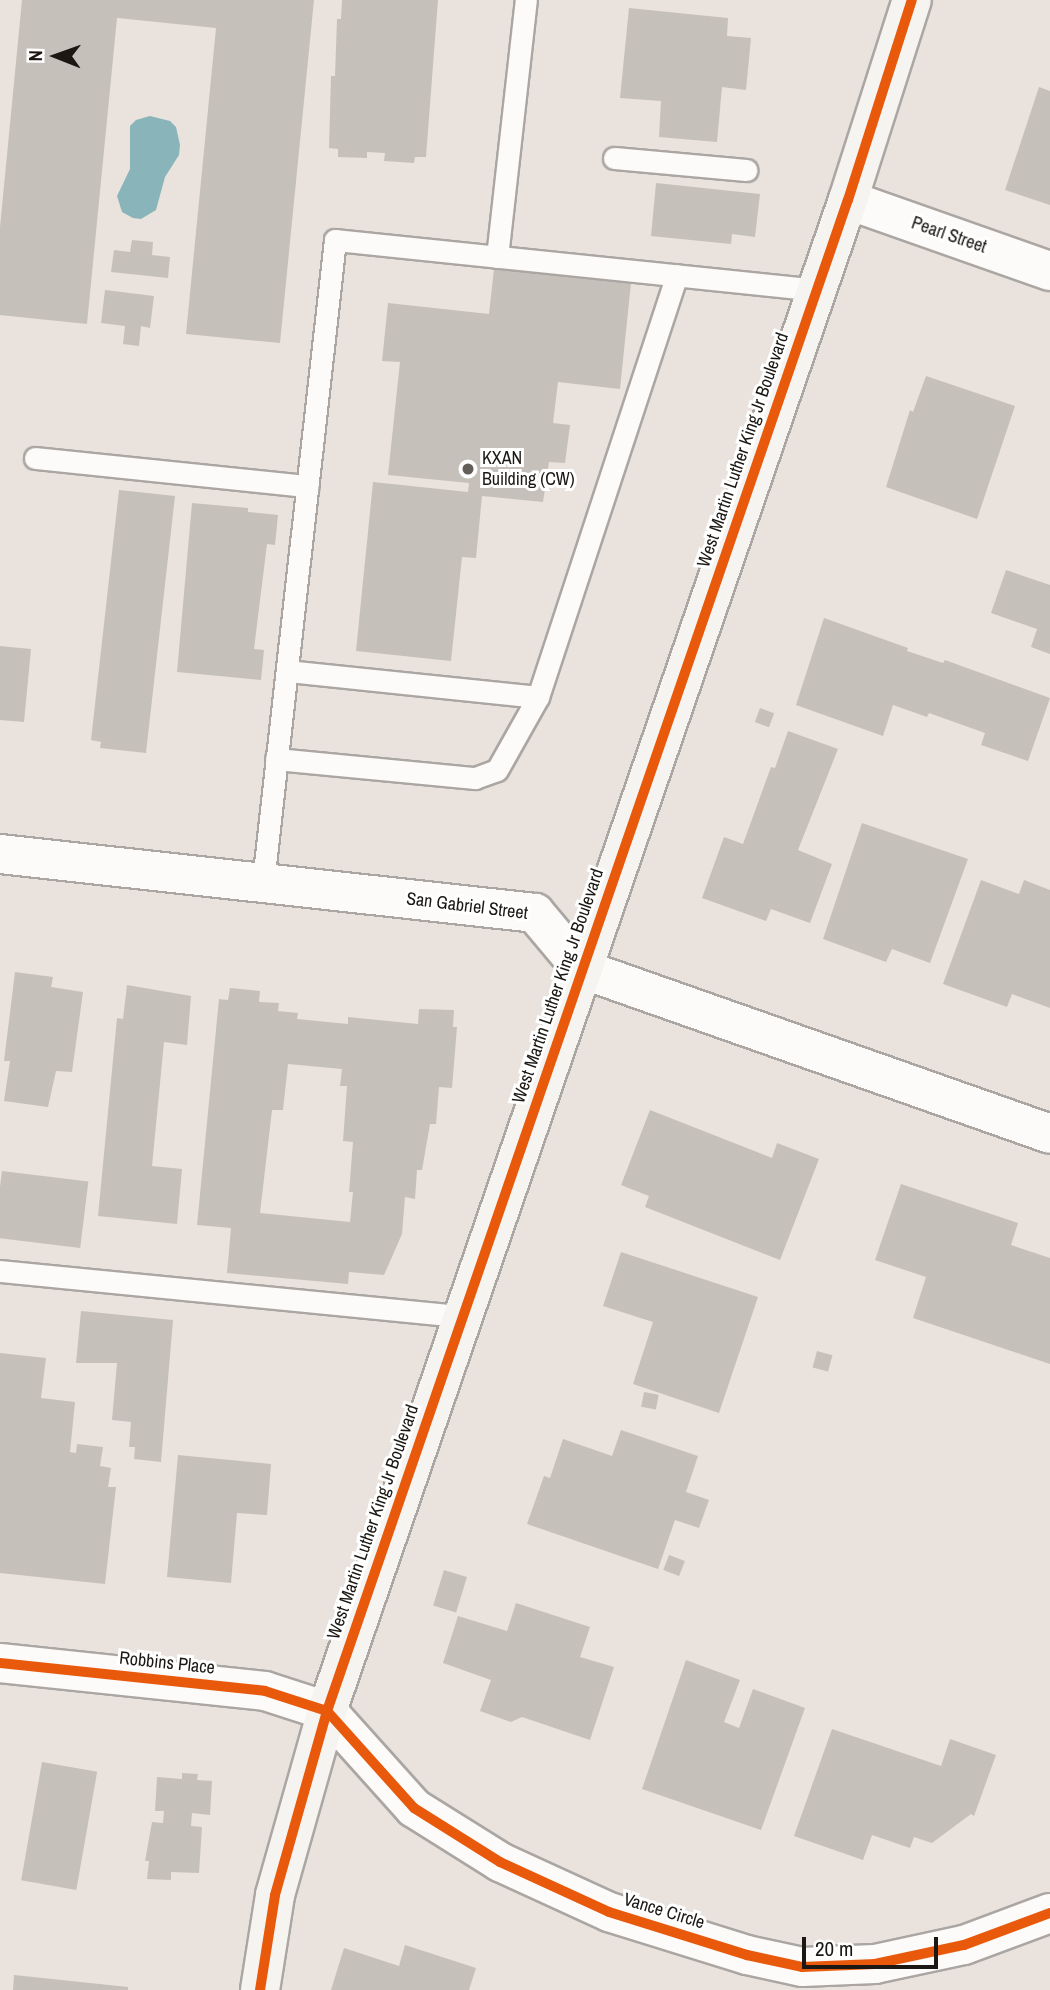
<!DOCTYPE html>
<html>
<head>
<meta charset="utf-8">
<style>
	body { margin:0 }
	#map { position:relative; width:1050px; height:1990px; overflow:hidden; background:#e9e2dd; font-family:"Archivo Narrow",sans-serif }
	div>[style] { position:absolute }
	.water>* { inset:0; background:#89b4b9 }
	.building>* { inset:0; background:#c6c0bb; transform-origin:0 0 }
	.roads { filter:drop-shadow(2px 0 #aba6a2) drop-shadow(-2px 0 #aba6a2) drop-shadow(0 2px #aba6a2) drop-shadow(0 -2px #aba6a2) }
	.service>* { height:21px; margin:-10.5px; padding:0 10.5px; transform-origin:10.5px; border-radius:10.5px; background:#fcfbfa }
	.minor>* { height:38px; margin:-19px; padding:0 19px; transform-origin:19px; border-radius:19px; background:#fcfbfa }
	.secondary>* { height:38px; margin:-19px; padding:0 19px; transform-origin:19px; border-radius:19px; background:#f6f4f1 }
	.cycleway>* { height:10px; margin:-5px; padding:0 5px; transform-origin:5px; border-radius:5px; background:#e8590c }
	.dots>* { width:19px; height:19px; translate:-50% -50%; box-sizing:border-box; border:4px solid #fff; border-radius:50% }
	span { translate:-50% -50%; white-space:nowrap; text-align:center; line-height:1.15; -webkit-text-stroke:6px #fff; paint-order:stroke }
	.street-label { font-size:18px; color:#1b1713 }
	.poi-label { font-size:18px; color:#1b1713 }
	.left { translate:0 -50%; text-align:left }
	.north { position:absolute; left:21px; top:21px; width:70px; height:70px; -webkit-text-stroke:5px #fff; paint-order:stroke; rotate:271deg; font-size:19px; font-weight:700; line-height:28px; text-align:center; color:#1b1713 }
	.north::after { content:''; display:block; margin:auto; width:24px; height:32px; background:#1b1713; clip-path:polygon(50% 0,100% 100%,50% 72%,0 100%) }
	.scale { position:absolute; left:802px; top:1937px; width:136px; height:32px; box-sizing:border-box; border:4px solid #1b1713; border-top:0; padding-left:9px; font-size:21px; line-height:24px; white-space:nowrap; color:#1b1713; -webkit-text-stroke:5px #fff; paint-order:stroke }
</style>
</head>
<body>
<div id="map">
	<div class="water">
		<i style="clip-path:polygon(150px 116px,170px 121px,176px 127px,180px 145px,179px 155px,165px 177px,156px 210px,141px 219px,133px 218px,122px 212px,117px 196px,130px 169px,130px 126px,136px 120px)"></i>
	</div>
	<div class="building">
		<i style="clip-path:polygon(22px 0,314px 0,280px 343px,186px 334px,216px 28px,117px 18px,87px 324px,0 315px,0 227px)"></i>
		<i style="clip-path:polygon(342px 0,438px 0,426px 157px,415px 157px,414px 163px,384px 161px,385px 153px,367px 152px,367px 158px,338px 157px,338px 149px,329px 148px,331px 76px,335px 76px,337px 19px,341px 19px)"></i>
		<i style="clip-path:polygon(629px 8px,728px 18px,727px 36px,751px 38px,746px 90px,722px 87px,717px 142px,659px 137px,661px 101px,620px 98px)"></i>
		<i style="clip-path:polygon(1039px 87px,1050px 91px,1050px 205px,1005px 190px)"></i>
		<i style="clip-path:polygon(656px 183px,760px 194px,755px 237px,732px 234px,731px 244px,651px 236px)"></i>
		<i style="clip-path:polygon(132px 240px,153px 242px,152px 255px,170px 257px,168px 278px,111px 272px,114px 250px,130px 252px)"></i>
		<i style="clip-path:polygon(494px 269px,631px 283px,620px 389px,558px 382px,553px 423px,570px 425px,565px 463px,549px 462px,543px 502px,482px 496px,476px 558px,462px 557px,451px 661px,356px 651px,373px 482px,468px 492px,469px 483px,388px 475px,400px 362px,382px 361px,388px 303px,489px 314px)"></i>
		<i style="clip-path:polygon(105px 290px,154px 296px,150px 328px,141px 326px,139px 346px,123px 344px,125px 326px,101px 323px)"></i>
		<i style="clip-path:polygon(926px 376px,1015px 406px,977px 519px,886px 487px,910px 410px,913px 412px)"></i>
		<i style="clip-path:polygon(119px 490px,175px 496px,146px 753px,100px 748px,101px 742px,91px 740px)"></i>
		<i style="clip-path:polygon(192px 503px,248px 508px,248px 512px,278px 515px,275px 545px,267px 544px,254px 649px,264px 650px,261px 680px,177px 672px)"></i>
		<i style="clip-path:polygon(1006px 570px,1050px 585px,1050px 654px,1031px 647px,1037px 629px,991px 613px)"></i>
		<i style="clip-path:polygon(824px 618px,908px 648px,907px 651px,943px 663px,945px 660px,1050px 698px,1028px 761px,981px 745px,985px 733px,929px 713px,927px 717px,893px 705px,883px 736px,796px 705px)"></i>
		<i style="clip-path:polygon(0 646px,31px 649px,24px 722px,0 720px)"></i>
		<i style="left:760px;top:708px;width:15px;height:15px;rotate:20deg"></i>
		<i style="clip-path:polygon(788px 731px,838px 749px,798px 850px,832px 864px,810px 923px,771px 909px,766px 921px,702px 898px,724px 837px,743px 844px,771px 767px,775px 768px)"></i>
		<i style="clip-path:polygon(862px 823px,968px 859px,930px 963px,892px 949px,886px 962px,823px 939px)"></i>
		<i style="clip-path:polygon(981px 880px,1019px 894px,1024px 880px,1050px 890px,1050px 1008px,1012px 994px,1007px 1007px,943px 984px)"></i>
		<i style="clip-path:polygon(15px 972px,53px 977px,51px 987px,83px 992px,72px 1072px,56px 1071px,48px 1107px,4px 1101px,10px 1061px,4px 1061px)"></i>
		<i style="clip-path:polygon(127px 985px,191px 996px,187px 1045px,164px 1042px,152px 1166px,182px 1169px,177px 1224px,98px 1216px,117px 1018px,123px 1019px)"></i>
		<i style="clip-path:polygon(evenodd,230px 988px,260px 991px,259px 1002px,279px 1003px,278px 1011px,298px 1013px,297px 1019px,348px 1024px,348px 1017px,418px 1024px,419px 1009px,454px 1010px,453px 1027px,457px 1027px,452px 1088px,439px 1087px,436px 1124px,430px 1124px,422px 1170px,417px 1170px,415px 1199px,405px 1197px,402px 1234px,384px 1275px,349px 1272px,348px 1284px,227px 1273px,231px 1228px,197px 1225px,219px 999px,228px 1000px,230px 988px,288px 1064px,342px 1069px,340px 1086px,347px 1086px,343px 1141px,353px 1142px,349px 1192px,353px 1192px,350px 1222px,260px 1213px,272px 1110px,283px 1110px,288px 1064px)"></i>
		<i style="clip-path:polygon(650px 1110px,772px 1158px,777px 1143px,819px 1159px,780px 1260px,645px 1207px,649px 1196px,621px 1185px)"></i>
		<i style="left:2px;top:1171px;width:87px;height:67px;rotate:7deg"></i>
		<i style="clip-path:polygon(901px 1184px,1018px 1223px,1011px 1245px,1050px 1258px,1050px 1364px,913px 1318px,926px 1277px,875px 1260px)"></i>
		<i style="clip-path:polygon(621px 1252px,758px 1297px,719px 1413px,633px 1384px,653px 1322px,603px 1306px)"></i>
		<i style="clip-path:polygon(81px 1311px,173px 1320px,161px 1462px,134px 1459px,135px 1447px,129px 1447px,131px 1422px,112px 1420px,117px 1363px,76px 1363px)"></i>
		<i style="left:817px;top:1351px;width:16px;height:17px;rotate:15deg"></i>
		<i style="clip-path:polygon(0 1353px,46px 1358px,41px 1398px,75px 1402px,70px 1452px,76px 1453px,77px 1444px,103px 1447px,100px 1466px,111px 1468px,108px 1487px,116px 1487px,105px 1584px,0 1573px)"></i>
		<i style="left:644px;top:1392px;width:15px;height:15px;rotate:11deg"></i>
		<i style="clip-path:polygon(621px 1430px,698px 1456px,686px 1492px,709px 1500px,699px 1528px,675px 1520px,658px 1569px,527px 1524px,544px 1476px,550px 1478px,563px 1439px,612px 1456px)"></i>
		<i style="clip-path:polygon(178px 1455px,271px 1464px,267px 1515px,237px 1513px,231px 1583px,167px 1577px)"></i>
		<i style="left:669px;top:1555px;width:17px;height:16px;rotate:21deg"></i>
		<i style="left:444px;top:1570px;width:24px;height:37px;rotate:17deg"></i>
		<i style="clip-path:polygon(516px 1603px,590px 1627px,580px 1657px,614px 1667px,590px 1740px,522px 1717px,511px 1722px,480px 1711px,491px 1680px,443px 1663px,458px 1616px,507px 1631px)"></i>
		<i style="clip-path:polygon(686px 1660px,740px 1680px,724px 1722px,739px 1728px,753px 1689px,805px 1708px,761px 1830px,642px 1789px)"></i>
		<i style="clip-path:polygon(832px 1729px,941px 1766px,950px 1739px,996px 1755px,974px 1816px,971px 1814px,932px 1843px,914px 1837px,910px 1848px,872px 1835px,863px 1860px,794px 1836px)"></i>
		<i style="left:42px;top:1762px;width:56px;height:120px;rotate:10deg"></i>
		<i style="clip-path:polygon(182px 1773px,198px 1774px,197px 1780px,212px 1781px,210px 1815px,192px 1813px,191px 1826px,202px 1827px,199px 1873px,171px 1872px,171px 1880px,147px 1879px,149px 1861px,145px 1861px,152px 1822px,163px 1823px,164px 1811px,155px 1811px,157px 1777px,182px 1779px)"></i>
		<i style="clip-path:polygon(405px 1945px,476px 1968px,469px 1990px,331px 1990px,344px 1948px,399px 1966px)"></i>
		<i style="clip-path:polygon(14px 1975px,128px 1987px,128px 1990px,13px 1990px)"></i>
	</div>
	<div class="roads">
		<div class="service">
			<i style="left:614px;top:158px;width:133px;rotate:5.2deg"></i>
			<i style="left:497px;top:257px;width:259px;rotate:-83.6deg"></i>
			<i style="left:35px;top:458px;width:274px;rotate:5.9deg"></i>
			<i style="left:287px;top:671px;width:252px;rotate:5.9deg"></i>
			<i style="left:276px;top:759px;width:200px;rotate:5.5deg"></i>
			<i style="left:475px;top:778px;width:23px;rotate:-20deg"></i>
			<i style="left:497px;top:770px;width:84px;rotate:-60.7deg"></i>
			<i style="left:538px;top:697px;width:444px;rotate:-71.8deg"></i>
			<i style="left:263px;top:882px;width:646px;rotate:-83.6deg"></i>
			<i style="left:335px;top:240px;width:485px;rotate:5.9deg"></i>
			<i style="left:0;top:1271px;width:463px;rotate:5.6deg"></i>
		</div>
		<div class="minor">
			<i style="left:848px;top:200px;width:214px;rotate:19.4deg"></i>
			<i style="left:0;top:854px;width:538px;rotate:6.29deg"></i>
			<i style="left:535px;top:913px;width:73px;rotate:50deg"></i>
			<i style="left:582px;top:969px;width:496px;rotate:19.4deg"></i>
			<i style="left:0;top:1663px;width:266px;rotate:6deg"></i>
			<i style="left:265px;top:1691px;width:65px;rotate:17.9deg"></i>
			<i style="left:327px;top:1711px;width:130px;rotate:48.1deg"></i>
			<i style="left:414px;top:1808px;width:102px;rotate:32.1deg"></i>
			<i style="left:500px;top:1862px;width:120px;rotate:24.6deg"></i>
			<i style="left:609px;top:1912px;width:145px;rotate:17.3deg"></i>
			<i style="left:747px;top:1955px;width:56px;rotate:12.3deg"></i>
			<i style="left:802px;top:1967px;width:73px;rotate:-2.4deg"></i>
			<i style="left:875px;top:1964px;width:91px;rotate:-12.1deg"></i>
			<i style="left:964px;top:1945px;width:92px;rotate:-20.4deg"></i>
		</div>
		<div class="secondary">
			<i style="left:260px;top:1990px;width:96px;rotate:-81deg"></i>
			<i style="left:275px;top:1895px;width:191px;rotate:-74.2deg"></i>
			<i style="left:327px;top:1711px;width:1598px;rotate:-70.98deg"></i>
			<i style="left:848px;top:200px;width:210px;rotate:-72.3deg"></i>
		</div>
	</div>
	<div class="cycleway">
		<i style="left:0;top:1663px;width:266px;rotate:6deg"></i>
		<i style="left:265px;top:1691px;width:65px;rotate:17.9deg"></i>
		<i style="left:327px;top:1711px;width:130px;rotate:48.1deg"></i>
		<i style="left:414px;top:1808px;width:102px;rotate:32.1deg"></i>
		<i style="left:500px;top:1862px;width:120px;rotate:24.6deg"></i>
		<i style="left:609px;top:1912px;width:145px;rotate:17.3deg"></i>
		<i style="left:747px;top:1955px;width:56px;rotate:12.3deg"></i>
		<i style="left:802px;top:1967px;width:73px;rotate:-2.4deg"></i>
		<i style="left:875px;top:1964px;width:91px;rotate:-12.1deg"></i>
		<i style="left:964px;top:1945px;width:92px;rotate:-20.4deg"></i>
		<i style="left:260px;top:1990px;width:96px;rotate:-81deg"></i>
		<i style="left:275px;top:1895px;width:191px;rotate:-74.2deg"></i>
		<i style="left:327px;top:1711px;width:1598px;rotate:-70.98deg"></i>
		<i style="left:848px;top:200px;width:210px;rotate:-72.3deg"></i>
	</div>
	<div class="dots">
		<i style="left:468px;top:469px;background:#635e5a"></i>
	</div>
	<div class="street-label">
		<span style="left:949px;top:235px;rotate:19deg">Pearl Street</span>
		<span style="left:743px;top:450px;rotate:-71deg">West Martin Luther King Jr Boulevard</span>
		<span style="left:467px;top:906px;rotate:7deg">San Gabriel Street</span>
		<span style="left:558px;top:986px;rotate:-71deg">West Martin Luther King Jr Boulevard</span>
		<span style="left:373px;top:1522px;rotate:-71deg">West Martin Luther King Jr Boulevard</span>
		<span style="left:167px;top:1663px;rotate:6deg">Robbins Place</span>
		<span style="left:664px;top:1911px;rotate:17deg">Vance Circle</span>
	</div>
	<div class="poi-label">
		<span class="left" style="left:482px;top:469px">KXAN<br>Building (CW)</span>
	</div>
	<div class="north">N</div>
	<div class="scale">20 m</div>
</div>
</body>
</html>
